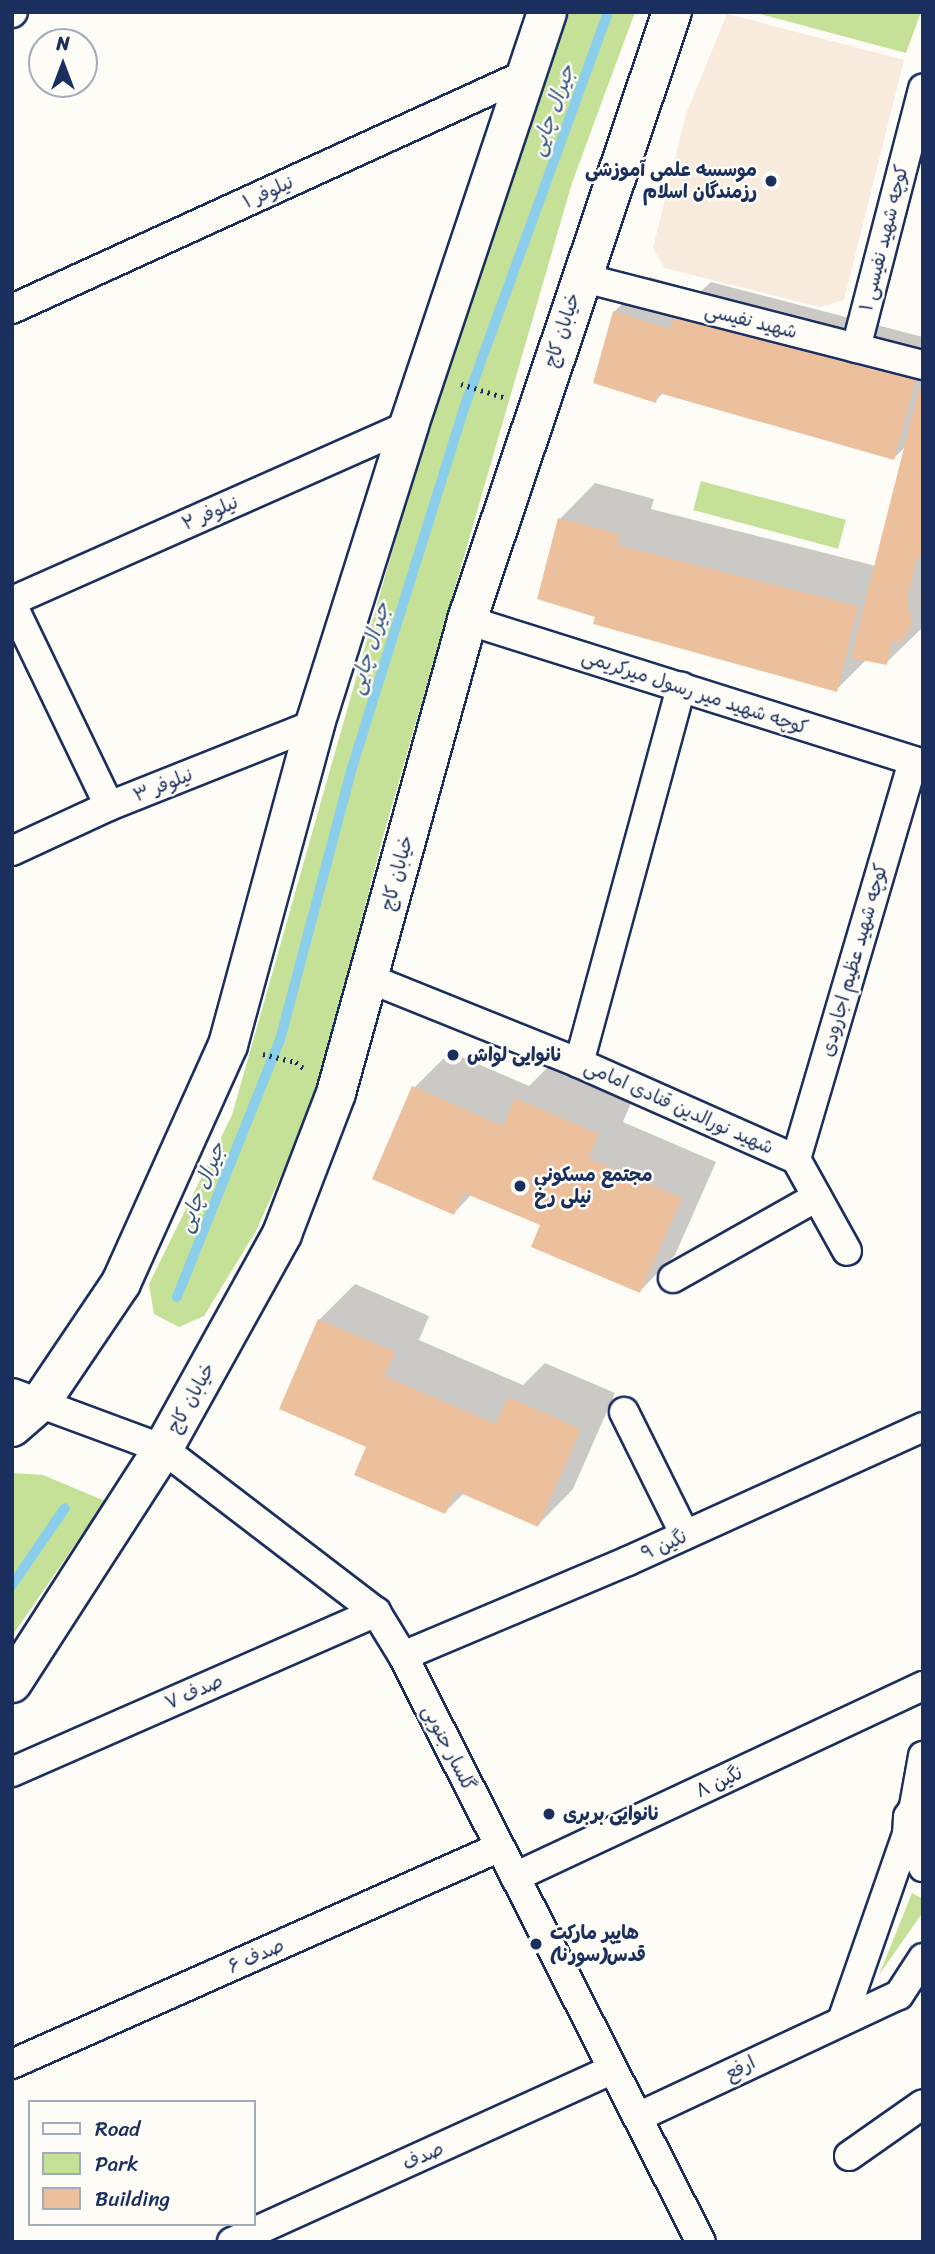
<!DOCTYPE html>
<html>
<head>
<meta charset="utf-8">
<style>
	body { margin:0 }
	#map { position:relative; width:935px; height:2254px; overflow:hidden; background:#fdfcf7; font-family:Sriracha,"Playpen Sans Arabic",sans-serif }
	div>[style] { position:absolute }
	.built>* { inset:0; background:#f8eadc }
	.green>* { inset:0; background:#c5e097; transform-origin:0 0 }
	.shadow>* { inset:0; background:#0003 }
	.stream>* { height:10px; margin:-5px; padding:0 5px; transform-origin:5px; border-radius:5px; background:#8aceeb }
	.building>* { inset:0; background:#edc09d }
	.path>* { height:4.5px; margin-top:-2.25px; transform-origin:0; background:repeating-linear-gradient(90deg,#1b2f5e 0 2px,transparent 0 7px) }
	.roads { filter:drop-shadow(2px 0 #1b2f5e) drop-shadow(-2px 0 #1b2f5e) drop-shadow(0 2px #1b2f5e) drop-shadow(0 -2px #1b2f5e) }
	.street>* { height:28px; margin:-14px; padding:0 14px; transform-origin:14px; border-radius:14px; background:#fdfcf7 }
	.secondary>* { height:38px; margin:-19px; padding:0 19px; transform-origin:19px; border-radius:19px; background:#fdfcf7 }
	.dots>* { width:19px; height:19px; translate:-50% -50%; box-sizing:border-box; border:4px solid #fdfcf7; border-radius:50% }
	span { translate:-50% -50%; white-space:nowrap; text-align:center; line-height:1.15; -webkit-text-stroke:5px #fdfcf7; paint-order:stroke }
	.poi-label { font-size:19px; color:#1b2f5e; font-weight:700 }
	.right { translate:-100% -50%; text-align:right }
	.left { translate:0 -50%; text-align:left }
	.street-label { font-size:19px; color:#1b2f5e }
	.water-label { font-size:21px; color:#375781; font-style:italic }
	.frame { position:absolute; inset:0; border:14px solid #1b2f5e; pointer-events:none }
	.legend { position:absolute; left:28px; top:2100px; width:228px; height:126px; box-sizing:border-box; background:#fdfcf7; border:2px solid #a3aaba; margin:0; padding:9px 12px; list-style:none; font-size:21px; color:#1b2f5e }
	.legend li { display:flex; align-items:center; gap:14px; height:35px }
	.legend b { width:35px; border:2px solid #a3aaba }
	.north { position:absolute; left:28px; top:28px; width:70px; height:70px; box-sizing:border-box; background:#fdfcf7; border:2px solid #a3aaba; border-radius:50%; rotate:0deg; font-size:19px; font-weight:700; line-height:28px; text-align:center; color:#1b2f5e }
	.north::after { content:''; display:block; margin:auto; width:24px; height:32px; background:#1b2f5e; clip-path:polygon(50% 0,100% 100%,50% 72%,0 100%) }
</style>
</head>
<body>
<div id="map">
	<div class="built">
		<i style="clip-path:polygon(727px 14px,904px 60px,844px 300px,820px 307px,665px 268px,653px 248px,686px 114px)"></i>
	</div>
	<div class="green">
		<i style="clip-path:polygon(556px 12px,635px 12px,572px 183px,384px 833px,326px 1057px,297px 1140px,256px 1231px,204px 1316px,179px 1327px,154px 1314px,149px 1284px,232px 1115px,476px 256px)"></i>
		<i style="clip-path:polygon(753px 12px,921px 12px,906px 53px)"></i>
		<i style="left:701px;top:481px;width:150px;height:30px;rotate:15deg"></i>
		<i style="clip-path:polygon(12px 1473px,43px 1475px,105px 1501px,12px 1636px)"></i>
		<i style="clip-path:polygon(912px 1893px,923px 1899px,923px 1912px,879px 1975px)"></i>
	</div>
	<div class="shadow">
		<i style="clip-path:polygon(650px 277px,700px 292px,711px 282px,923px 337px,922px 628px,886px 663px,867px 659px,836px 690px,597px 615px,560px 519px,595px 483px,654px 499px,651px 509px,876px 566px,906px 446px,894px 458px,664px 392px,655px 401px,614px 312px)"></i>
		<i style="clip-path:polygon(450px 1052px,529px 1086px,552px 1063px,633px 1098px,623px 1122px,716px 1162px,675px 1255px,640px 1291px,543px 1224px,472px 1194px,454px 1213px,414px 1088px)"></i>
		<i style="clip-path:polygon(355px 1284px,429px 1316px,419px 1340px,523px 1385px,545px 1363px,615px 1393px,573px 1489px,538px 1525px,464px 1493px,445px 1512px,368px 1446px,319px 1320px)"></i>
	</div>
	<div class="stream">
		<i style="left:177px;top:1297px;width:277px;rotate:-68.2deg"></i>
		<i style="left:280px;top:1040px;width:278px;rotate:-75.2deg"></i>
		<i style="left:351px;top:771px;width:380px;rotate:-72.7deg"></i>
		<i style="left:464px;top:408px;width:421px;rotate:-70deg"></i>
		<i style="left:12px;top:1585px;width:93px;rotate:-55.5deg"></i>
	</div>
	<div class="building">
		<i style="clip-path:polygon(613px 311px,669px 329px,674px 316px,916px 380px,894px 460px,659px 393px,656px 403px,593px 383px)"></i>
		<i style="clip-path:polygon(919px 388px,923px 390px,923px 553px,917px 558px,907px 601px,912px 624px,900px 643px,892px 641px,887px 665px,851px 658px)"></i>
		<i style="clip-path:polygon(558px 518px,620px 534px,617px 545px,858px 606px,837px 692px,593px 624px,595px 617px,537px 599px)"></i>
		<i style="clip-path:polygon(412px 1086px,503px 1126px,515px 1098px,599px 1134px,588px 1158px,682px 1198px,640px 1293px,531px 1247px,540px 1225px,464px 1193px,454px 1215px,372px 1179px)"></i>
		<i style="clip-path:polygon(318px 1319px,395px 1352px,384px 1376px,496px 1424px,508px 1397px,581px 1429px,538px 1527px,456px 1491px,445px 1514px,354px 1475px,366px 1447px,279px 1409px)"></i>
	</div>
	<div class="path">
		<i style="left:461px;top:384px;width:47px;rotate:17.3deg"></i>
		<i style="left:263px;top:1054px;width:34px;rotate:14deg"></i>
		<i style="left:296px;top:1062px;width:13px;rotate:39deg"></i>
	</div>
	<div class="roads">
		<div class="street">
			<i style="left:12px;top:13px;width:1px;rotate:-45deg"></i>
			<i style="left:580px;top:277px;width:354px;rotate:14.4deg"></i>
			<i style="left:12px;top:309px;width:563px;rotate:-24.56deg"></i>
			<i style="left:856px;top:348px;width:268px;rotate:-75.5deg"></i>
			<i style="left:12px;top:601px;width:434px;rotate:-23.9deg"></i>
			<i style="left:12px;top:604px;width:224px;rotate:64.3deg"></i>
			<i style="left:467px;top:620px;width:478px;rotate:17.5deg"></i>
			<i style="left:12px;top:851px;width:107px;rotate:-24.9deg"></i>
			<i style="left:109px;top:806px;width:222px;rotate:-21.7deg"></i>
			<i style="left:368px;top:978px;width:227px;rotate:21.9deg"></i>
			<i style="left:579px;top:1063px;width:237px;rotate:23.9deg"></i>
			<i style="left:579px;top:1063px;width:390px;rotate:-74.8deg"></i>
			<i style="left:796px;top:1159px;width:415px;rotate:-73.6deg"></i>
			<i style="left:796px;top:1159px;width:105px;rotate:61deg"></i>
			<i style="left:673px;top:1278px;width:165px;rotate:-29.4deg"></i>
			<i style="left:12px;top:1393px;width:161px;rotate:20.3deg"></i>
			<i style="left:163px;top:1449px;width:268px;rotate:37.4deg"></i>
			<i style="left:376px;top:1612px;width:52px;rotate:58.5deg"></i>
			<i style="left:403px;top:1656px;width:657px;rotate:63.05deg"></i>
			<i style="left:624px;top:1412px;width:137px;rotate:63.6deg"></i>
			<i style="left:403px;top:1656px;width:244px;rotate:-22.9deg"></i>
			<i style="left:628px;top:1561px;width:324px;rotate:-24.4deg"></i>
			<i style="left:12px;top:1772px;width:398px;rotate:-23.7deg"></i>
			<i style="left:923px;top:1794px;width:27px;rotate:123deg"></i>
			<i style="left:908px;top:1817px;width:17px;rotate:93deg"></i>
			<i style="left:907px;top:1834px;width:37px;rotate:64deg"></i>
			<i style="left:914px;top:1806px;width:51px;rotate:-79.8deg"></i>
			<i style="left:515px;top:1877px;width:450px;rotate:-25.1deg"></i>
			<i style="left:843px;top:2018px;width:195px;rotate:-70.8deg"></i>
			<i style="left:12px;top:2064px;width:534px;rotate:-23.97deg"></i>
			<i style="left:638px;top:2117px;width:288px;rotate:-25.1deg"></i>
			<i style="left:899px;top:1995px;width:44px;rotate:-57deg"></i>
			<i style="left:849px;top:2156px;width:90px;rotate:-35.1deg"></i>
			<i style="left:232px;top:2242px;width:418px;rotate:-24.4deg"></i>
		</div>
		<div class="secondary">
			<i style="left:12px;top:1427px;width:37px;rotate:-41deg"></i>
			<i style="left:40px;top:1403px;width:145px;rotate:-56deg"></i>
			<i style="left:121px;top:1283px;width:261px;rotate:-65.8deg"></i>
			<i style="left:228px;top:1045px;width:333px;rotate:-74.8deg"></i>
			<i style="left:315px;top:724px;width:313px;rotate:-72.5deg"></i>
			<i style="left:409px;top:425px;width:435px;rotate:-71.5deg"></i>
			<i style="left:12px;top:1683px;width:278px;rotate:-57.2deg"></i>
			<i style="left:163px;top:1449px;width:246px;rotate:-61deg"></i>
			<i style="left:282px;top:1234px;width:151px;rotate:-69deg"></i>
			<i style="left:336px;top:1093px;width:491px;rotate:-74.5deg"></i>
			<i style="left:467px;top:620px;width:642px;rotate:-71.37deg"></i>
		</div>
	</div>
	<div class="dots">
		<i style="left:771px;top:181px;background:#1b2f5e"></i>
		<i style="left:453px;top:1055px;background:#1b2f5e"></i>
		<i style="left:520px;top:1186px;background:#1b2f5e"></i>
		<i style="left:549px;top:1814px;background:#1b2f5e"></i>
		<i style="left:536px;top:1944px;background:#1b2f5e"></i>
	</div>
	<div class="poi-label">
		<span class="right" style="left:757px;top:181px">موسسه علمی آموزشی<br>رزمندگان اسلام</span>
		<span class="left" style="left:467px;top:1055px">نانوایی لواش</span>
		<span class="left" style="left:534px;top:1186px">مجتمع مسکونی<br>نیلی رخ</span>
		<span class="left" style="left:563px;top:1814px">نانوایی بربری</span>
		<span class="left" style="left:550px;top:1944px">هایپر مارکت<br>قدس(سورنا)</span>
	</div>
	<div class="street-label">
		<span style="left:268px;top:192px;rotate:-25deg">نیلوفر ۱</span>
		<span style="left:884px;top:238px;rotate:-76deg">کوچه شهید نفیسی ۱</span>
		<span style="left:751px;top:321px;rotate:14deg">شهید نفیسی</span>
		<span style="left:562px;top:330px;rotate:-72deg">خیابان کاج</span>
		<span style="left:210px;top:513px;rotate:-24deg">نیلوفر ۲</span>
		<span style="left:695px;top:692px;rotate:18deg">کوچه شهید میر رسول میرکریمی</span>
		<span style="left:163px;top:785px;rotate:-22deg">نیلوفر ۳</span>
		<span style="left:397px;top:873px;rotate:-75deg">خیابان کاج</span>
		<span style="left:854px;top:960px;rotate:-74deg">کوچه شهید عظیم اجارودی</span>
		<span style="left:679px;top:1107px;rotate:24deg">شهید نورالدین قنادی امامی</span>
		<span style="left:191px;top:1398px;rotate:-61deg">خیابان کاج</span>
		<span style="left:664px;top:1545px;rotate:-24deg">نگین ۹</span>
		<span style="left:194px;top:1692px;rotate:-24deg">صدف ۷</span>
		<span style="left:449px;top:1748px;rotate:63deg">گلسار جنوبی</span>
		<span style="left:719px;top:1782px;rotate:-25deg">نگین ۸</span>
		<span style="left:256px;top:1956px;rotate:-24deg">صدف ۶</span>
		<span style="left:740px;top:2068px;rotate:-26deg">ارفع</span>
		<span style="left:423px;top:2156px;rotate:-24deg">صدف</span>
	</div>
	<div class="water-label">
		<span style="left:552px;top:110px;rotate:-70deg">جیرال چایی</span>
		<span style="left:369px;top:648px;rotate:-73deg">جیرال چایی</span>
		<span style="left:201px;top:1187px;rotate:-68deg">جیرال چایی</span>
	</div>
	<div class="frame"></div>
	<ul class="legend">
	<li><b style="height:9px;background:#fdfcf7"></b>Road</li>
	<li><b style="height:19px;background:#c5e097"></b>Park</li>
	<li><b style="height:19px;background:#edc09d"></b>Building</li>
	</ul>
	<div class="north">N</div>
</div>
</body>
</html>
